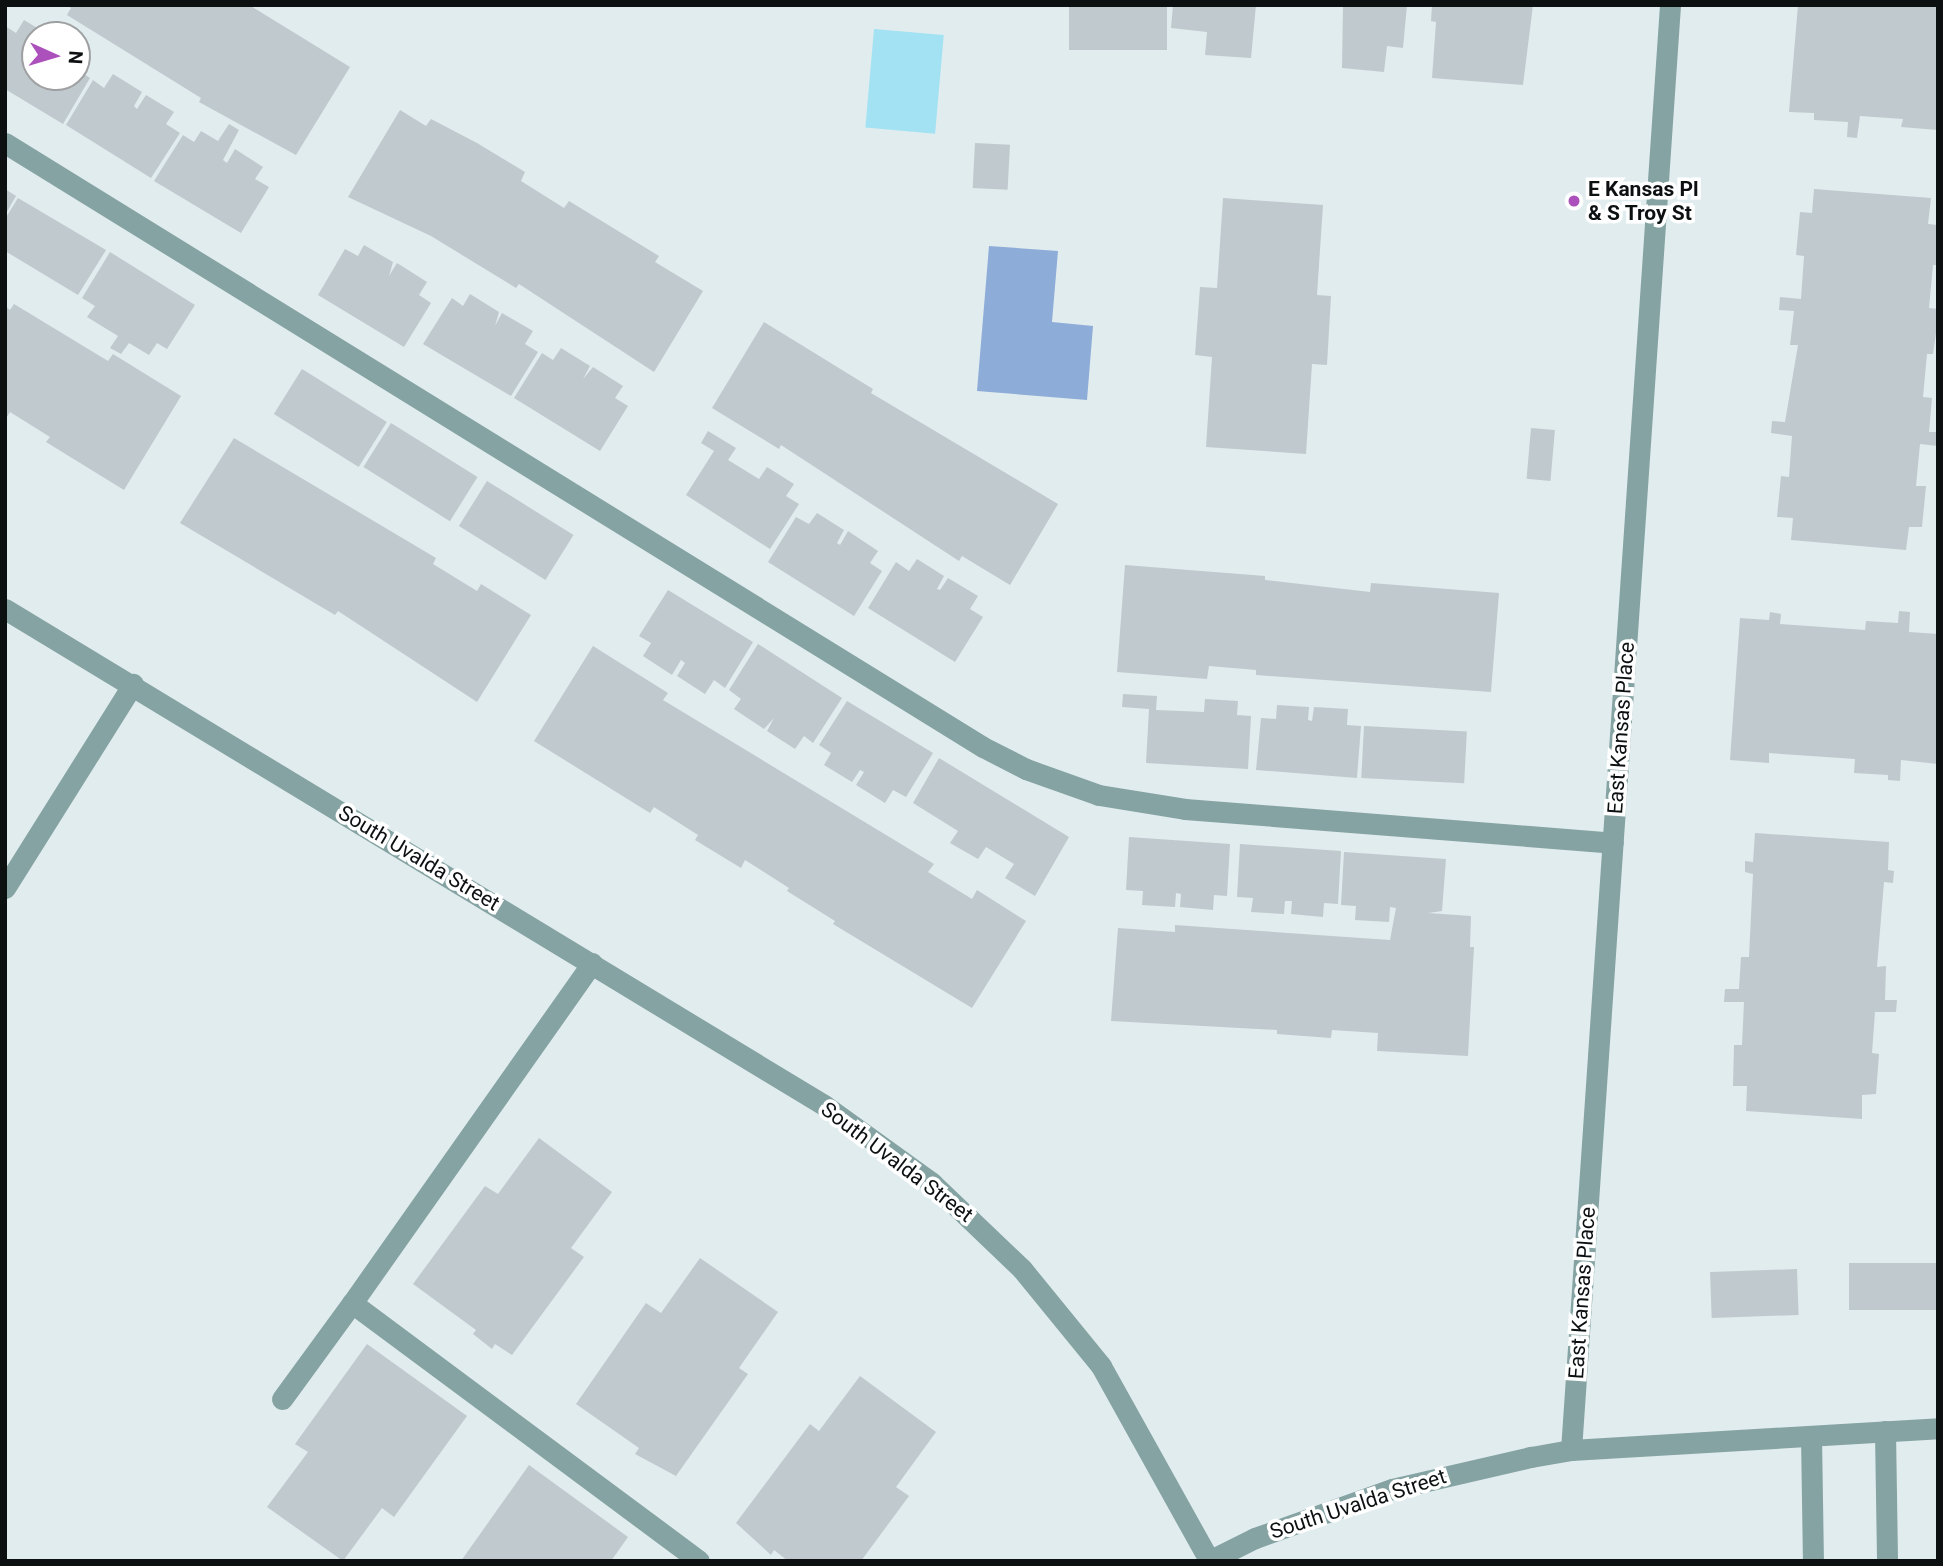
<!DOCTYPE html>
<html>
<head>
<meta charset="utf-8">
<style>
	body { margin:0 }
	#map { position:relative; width:1943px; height:1566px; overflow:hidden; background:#e1ecef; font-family:Roboto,sans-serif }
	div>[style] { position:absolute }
	.green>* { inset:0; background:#a2e2f3; transform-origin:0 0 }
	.water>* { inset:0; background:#8eacd8 }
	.building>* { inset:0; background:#c0c9ce; transform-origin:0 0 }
	.minor>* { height:21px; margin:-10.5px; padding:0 10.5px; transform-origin:10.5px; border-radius:10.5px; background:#85a3a2 }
	.dots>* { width:19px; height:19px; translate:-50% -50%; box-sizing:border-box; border:4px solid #fff; border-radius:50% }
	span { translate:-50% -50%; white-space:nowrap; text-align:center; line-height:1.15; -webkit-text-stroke:7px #fff; paint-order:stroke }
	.poi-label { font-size:21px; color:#0c1011; font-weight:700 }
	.left { translate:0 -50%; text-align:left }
	.street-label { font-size:21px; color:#0c1011 }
	.frame { position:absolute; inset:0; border:7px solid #0c1011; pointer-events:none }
	.north { position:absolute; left:21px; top:21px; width:70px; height:70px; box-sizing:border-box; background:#fff; border:2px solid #9e9fa0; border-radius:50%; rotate:94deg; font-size:19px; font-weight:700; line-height:28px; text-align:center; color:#0c1011 }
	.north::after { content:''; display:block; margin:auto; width:24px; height:32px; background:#ac50bb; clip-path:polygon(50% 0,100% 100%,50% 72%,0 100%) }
</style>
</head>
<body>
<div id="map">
	<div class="green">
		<i style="left:874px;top:29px;width:70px;height:99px;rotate:5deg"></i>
	</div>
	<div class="water">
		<i style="clip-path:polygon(989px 246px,1058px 251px,1052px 322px,1093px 326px,1087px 400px,977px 391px)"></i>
	</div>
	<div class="building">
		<i style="clip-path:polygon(66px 5px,249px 5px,350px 67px,296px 155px,199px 102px,201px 98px,67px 15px,71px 8px)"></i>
		<i style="left:1069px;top:5px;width:98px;height:45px"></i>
		<i style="clip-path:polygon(1173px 5px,1256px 5px,1251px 58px,1205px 55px,1207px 32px,1171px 28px)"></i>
		<i style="clip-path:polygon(1343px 5px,1407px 5px,1403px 48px,1387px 46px,1384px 72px,1342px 68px)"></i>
		<i style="clip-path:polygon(1432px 5px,1533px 5px,1523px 85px,1432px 78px,1436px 22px,1431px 21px)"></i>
		<i style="clip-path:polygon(1798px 5px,1938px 5px,1938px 130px,1901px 127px,1903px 119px,1860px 116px,1857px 138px,1847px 137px,1848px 122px,1814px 120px,1814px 113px,1789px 112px)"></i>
		<i style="clip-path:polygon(24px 20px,49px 35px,35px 35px,35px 77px,77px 77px,77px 53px,85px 58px,78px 70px,90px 78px,63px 124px,5px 89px,5px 26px,16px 33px)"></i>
		<i style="clip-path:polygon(113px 74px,142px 92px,134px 106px,137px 109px,146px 95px,174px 112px,166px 124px,180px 133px,151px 178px,66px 125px,93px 80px,104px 88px)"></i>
		<i style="clip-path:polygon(400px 110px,426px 126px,431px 119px,477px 143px,525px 172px,521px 181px,564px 208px,569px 201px,659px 256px,655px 262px,703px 291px,654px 372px,519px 284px,516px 288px,431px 236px,348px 197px)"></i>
		<i style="clip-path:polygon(229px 124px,239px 130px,223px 160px,227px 163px,235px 149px,263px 167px,255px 179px,269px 187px,241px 233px,154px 181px,183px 135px,194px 142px,201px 131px,218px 141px)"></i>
		<i style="left:975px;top:143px;width:35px;height:45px;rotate:3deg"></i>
		<i style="clip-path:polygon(5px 189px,16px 196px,5px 215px)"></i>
		<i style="clip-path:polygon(1814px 189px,1931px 198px,1928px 224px,1938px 225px,1938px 265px,1933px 265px,1929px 308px,1938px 309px,1938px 319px,1933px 354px,1927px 354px,1923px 397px,1932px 398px,1929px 432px,1938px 432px,1938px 446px,1920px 444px,1916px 486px,1926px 486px,1922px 527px,1909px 527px,1906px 550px,1791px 540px,1793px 518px,1777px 517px,1781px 476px,1789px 477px,1792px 436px,1771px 433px,1772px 421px,1785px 422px,1798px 345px,1790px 345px,1794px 311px,1779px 310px,1780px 297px,1801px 299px,1804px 256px,1796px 255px,1800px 212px,1812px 213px)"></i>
		<i style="clip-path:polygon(18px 198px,106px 250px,78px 295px,5px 251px,5px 219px)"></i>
		<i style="clip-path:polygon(1223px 198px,1323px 205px,1317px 295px,1331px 296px,1327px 365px,1312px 364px,1306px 454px,1206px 447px,1212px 357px,1195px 355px,1200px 287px,1217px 288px)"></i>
		<i style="clip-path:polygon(364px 245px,393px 262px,389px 276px,397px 263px,427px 282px,419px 295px,431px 303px,404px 347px,318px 295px,345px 249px,358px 256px)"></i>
		<i style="clip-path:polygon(110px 252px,195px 305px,167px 349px,157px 343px,149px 355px,129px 343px,121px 354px,110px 348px,118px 336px,87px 317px,95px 306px,82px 298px)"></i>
		<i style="clip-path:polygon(470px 294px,499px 312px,495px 326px,502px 313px,533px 331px,525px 344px,538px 352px,511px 396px,423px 344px,452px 298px,463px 306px)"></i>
		<i style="clip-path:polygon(14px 304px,108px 361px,113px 354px,181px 396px,124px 490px,46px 442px,50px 437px,10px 412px,5px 420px,5px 306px,10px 310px)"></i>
		<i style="clip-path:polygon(764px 322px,873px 389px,871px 393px,1058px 504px,1010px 585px,962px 556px,959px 561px,781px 445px,779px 449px,712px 408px)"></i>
		<i style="clip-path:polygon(561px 348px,590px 366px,583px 379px,593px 367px,623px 386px,615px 398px,628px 406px,600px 451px,514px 398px,542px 353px,553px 360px)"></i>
		<i style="left:302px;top:369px;width:100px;height:53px;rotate:32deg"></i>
		<i style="left:391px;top:423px;width:102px;height:52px;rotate:32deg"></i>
		<i style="left:1531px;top:428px;width:24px;height:51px;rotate:5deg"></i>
		<i style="clip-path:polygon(708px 431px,736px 448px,728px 460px,759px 479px,767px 467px,794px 484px,786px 496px,799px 504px,770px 549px,686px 495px,714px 451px,701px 443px)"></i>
		<i style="clip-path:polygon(234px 438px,436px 558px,433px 564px,477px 591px,481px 584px,531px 615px,477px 702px,338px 611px,335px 615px,180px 523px)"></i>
		<i style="left:487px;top:481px;width:102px;height:53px;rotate:32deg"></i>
		<i style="clip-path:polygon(817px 513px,844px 530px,837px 543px,840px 545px,848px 531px,878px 551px,870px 563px,882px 571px,854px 616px,768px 562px,796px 517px,809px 524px)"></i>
		<i style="clip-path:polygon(917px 559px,944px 576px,937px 589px,940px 590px,948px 578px,978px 596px,970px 609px,983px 617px,955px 662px,868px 608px,896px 562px,909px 571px)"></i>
		<i style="clip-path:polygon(1125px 565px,1265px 576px,1265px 580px,1370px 592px,1371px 583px,1499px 593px,1491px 692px,1256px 675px,1256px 670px,1209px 666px,1207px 679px,1117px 672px)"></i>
		<i style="clip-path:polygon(668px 590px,753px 642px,725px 688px,714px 680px,705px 694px,677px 676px,685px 663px,681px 660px,672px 675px,643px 656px,651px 643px,639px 636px)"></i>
		<i style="clip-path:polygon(1899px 611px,1910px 612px,1909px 632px,1938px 634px,1938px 764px,1901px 760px,1900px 781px,1888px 780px,1888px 775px,1854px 773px,1855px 759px,1769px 753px,1769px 763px,1730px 760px,1740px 618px,1769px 620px,1770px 612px,1781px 614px,1780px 624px,1865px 630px,1866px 621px,1898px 623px)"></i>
		<i style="clip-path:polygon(758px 644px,842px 698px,813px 743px,804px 736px,795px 749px,767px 731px,774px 718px,764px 729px,734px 709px,741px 699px,729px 690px)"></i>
		<i style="clip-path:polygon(593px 646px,668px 693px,663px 700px,934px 864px,928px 872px,972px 899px,977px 890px,1026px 921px,972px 1008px,833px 924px,835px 921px,787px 891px,789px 888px,745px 860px,741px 868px,695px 840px,698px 835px,654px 807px,650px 813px,534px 741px)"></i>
		<i style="clip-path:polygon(1123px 694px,1157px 696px,1156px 710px,1204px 712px,1205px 699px,1238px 701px,1237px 715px,1251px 716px,1248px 769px,1146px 763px,1149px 709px,1122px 707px)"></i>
		<i style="clip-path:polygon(847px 701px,933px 753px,906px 797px,893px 790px,885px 803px,856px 785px,864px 772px,860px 770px,852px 782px,824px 765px,831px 753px,819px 745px)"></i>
		<i style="clip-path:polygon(1277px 705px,1309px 707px,1308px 720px,1312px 721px,1314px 707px,1348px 709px,1347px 725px,1361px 726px,1357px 778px,1256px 770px,1261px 718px,1276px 719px)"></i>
		<i style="left:1364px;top:726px;width:103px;height:52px;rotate:3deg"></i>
		<i style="clip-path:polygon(939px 758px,1069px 837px,1035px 896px,1005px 878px,1014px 864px,986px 847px,978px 859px,950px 843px,958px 831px,913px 803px)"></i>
		<i style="clip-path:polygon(1755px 833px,1889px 842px,1888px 870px,1894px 871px,1893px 883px,1884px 882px,1877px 967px,1886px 966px,1885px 1000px,1897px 1000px,1896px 1012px,1875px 1012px,1872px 1053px,1879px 1054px,1876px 1094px,1862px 1095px,1862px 1119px,1746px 1111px,1747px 1086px,1733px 1086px,1734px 1045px,1742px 1045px,1744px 1002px,1724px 1002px,1725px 989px,1739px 989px,1741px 957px,1749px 957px,1753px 874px,1745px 872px,1745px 861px,1753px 862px)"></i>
		<i style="clip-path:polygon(1129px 837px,1230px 844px,1227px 896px,1214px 895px,1213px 910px,1180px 907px,1181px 894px,1176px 893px,1175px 907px,1142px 905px,1143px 891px,1126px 890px)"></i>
		<i style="clip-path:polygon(1240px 844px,1341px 851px,1338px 904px,1324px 903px,1323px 917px,1291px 914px,1292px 901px,1285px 901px,1284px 914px,1251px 912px,1253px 898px,1237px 897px)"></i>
		<i style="clip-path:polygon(1344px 852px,1446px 859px,1442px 911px,1428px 913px,1471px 916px,1470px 947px,1474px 947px,1468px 1056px,1377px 1051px,1378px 1033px,1332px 1030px,1331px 1038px,1277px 1034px,1277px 1030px,1111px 1021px,1118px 928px,1175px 932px,1175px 925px,1390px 940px,1396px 908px,1390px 907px,1389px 922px,1355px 920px,1356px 906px,1341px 905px)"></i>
		<i style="clip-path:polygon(539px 1138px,612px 1192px,571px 1248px,584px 1257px,512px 1355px,495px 1344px,492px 1349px,473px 1334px,476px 1330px,413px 1284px,485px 1186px,498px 1194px)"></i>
		<i style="clip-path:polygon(700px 1258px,778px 1312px,739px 1368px,748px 1374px,676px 1476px,635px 1454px,639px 1448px,576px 1404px,646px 1303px,661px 1313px)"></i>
		<i style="left:1938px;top:1263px;width:47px;height:89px;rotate:90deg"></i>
		<i style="left:1797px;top:1269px;width:46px;height:87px;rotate:88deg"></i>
		<i style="clip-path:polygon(367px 1344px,467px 1416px,394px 1517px,382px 1508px,343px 1561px,267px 1507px,308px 1452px,295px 1444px)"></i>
		<i style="clip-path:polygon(860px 1376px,936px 1432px,896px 1487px,909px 1496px,861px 1561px,788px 1561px,774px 1550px,771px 1555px,736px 1523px,810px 1424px,819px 1431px)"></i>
		<i style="clip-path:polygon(529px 1465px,628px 1537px,611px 1561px,461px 1561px)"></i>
	</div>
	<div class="minor">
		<i style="left:5px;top:143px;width:1149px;rotate:31.7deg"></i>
		<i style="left:983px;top:747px;width:48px;rotate:27.1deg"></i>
		<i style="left:1026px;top:769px;width:77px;rotate:19.6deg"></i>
		<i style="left:1099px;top:795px;width:87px;rotate:9.2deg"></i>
		<i style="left:1185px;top:809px;width:429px;rotate:4.5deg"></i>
		<i style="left:5px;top:609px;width:957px;rotate:31.2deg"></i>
		<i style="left:824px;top:1105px;width:133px;rotate:35.8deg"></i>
		<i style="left:932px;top:1183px;width:124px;rotate:43.7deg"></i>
		<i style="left:1022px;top:1269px;width:125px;rotate:50.8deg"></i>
		<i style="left:1101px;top:1366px;width:222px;rotate:60.9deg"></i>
		<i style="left:5px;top:888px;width:241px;rotate:-57.9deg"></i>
		<i style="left:592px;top:963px;width:416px;rotate:125.2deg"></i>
		<i style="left:352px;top:1303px;width:432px;rotate:36.6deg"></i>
		<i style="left:282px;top:1399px;width:119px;rotate:-53.9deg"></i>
		<i style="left:1885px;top:1431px;width:130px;rotate:89.1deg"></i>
		<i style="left:1811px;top:1436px;width:125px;rotate:89.1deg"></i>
		<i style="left:1571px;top:1450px;width:1448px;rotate:-86.08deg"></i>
		<i style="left:1209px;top:1561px;width:51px;rotate:-26.6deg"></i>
		<i style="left:1255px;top:1538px;width:145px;rotate:-19.7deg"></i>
		<i style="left:1392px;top:1489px;width:143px;rotate:-13deg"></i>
		<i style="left:1531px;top:1457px;width:41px;rotate:-9.9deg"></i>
		<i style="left:1571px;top:1450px;width:368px;rotate:-3.4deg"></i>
	</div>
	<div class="dots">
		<i style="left:1574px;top:201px;background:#ac50bb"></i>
	</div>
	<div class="poi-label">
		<span class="left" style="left:1588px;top:201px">E Kansas Pl<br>&amp; S Troy St</span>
	</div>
	<div class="street-label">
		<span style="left:1621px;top:728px;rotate:-86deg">East Kansas Place</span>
		<span style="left:419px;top:858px;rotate:31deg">South Uvalda Street</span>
		<span style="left:897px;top:1162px;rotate:37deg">South Uvalda Street</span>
		<span style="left:1582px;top:1293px;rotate:-86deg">East Kansas Place</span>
		<span style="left:1358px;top:1504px;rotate:-18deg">South Uvalda Street</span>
	</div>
	<div class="frame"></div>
	<div class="north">N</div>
</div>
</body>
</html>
